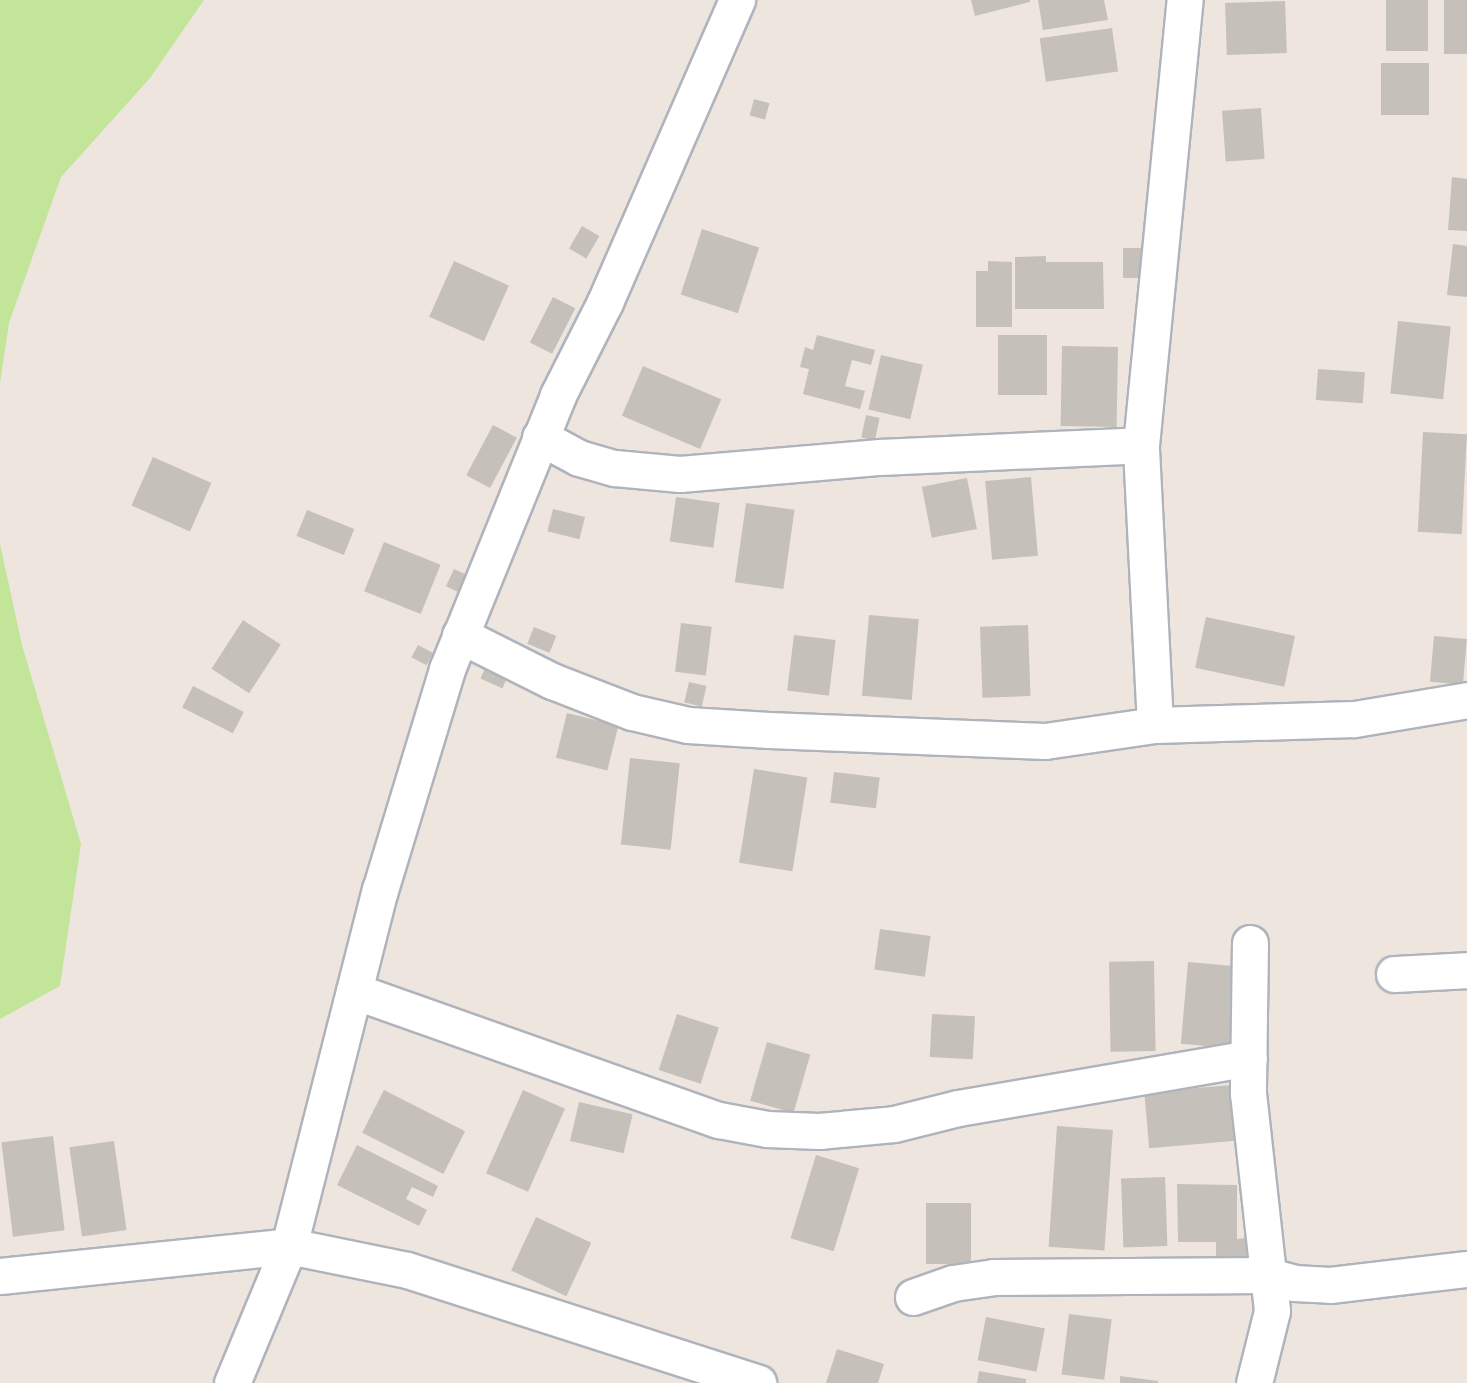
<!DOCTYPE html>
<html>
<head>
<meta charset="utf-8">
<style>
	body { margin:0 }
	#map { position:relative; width:1467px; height:1383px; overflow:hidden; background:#eee5df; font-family:"Exo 2",sans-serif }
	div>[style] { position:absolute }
	.green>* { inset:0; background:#c2e59a }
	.building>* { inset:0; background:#c6c0ba; transform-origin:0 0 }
	.roads { filter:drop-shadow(2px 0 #afb4bc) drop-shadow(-2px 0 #afb4bc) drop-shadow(0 2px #afb4bc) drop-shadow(0 -2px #afb4bc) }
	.minor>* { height:35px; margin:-17.5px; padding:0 17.5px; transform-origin:17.5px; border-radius:17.5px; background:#fff }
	span { translate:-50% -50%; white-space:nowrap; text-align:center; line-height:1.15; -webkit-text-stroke:5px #fff; paint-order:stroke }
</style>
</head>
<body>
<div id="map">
	<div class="green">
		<i style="clip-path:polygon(0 0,204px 0,150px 78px,61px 177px,9px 323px,0 383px)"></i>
		<i style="clip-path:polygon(0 544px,22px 645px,81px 844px,60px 986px,0 1019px)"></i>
	</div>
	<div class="building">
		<i style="clip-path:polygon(971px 0,1030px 0,1030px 2px,975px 16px)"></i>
		<i style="clip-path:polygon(1038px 0,1104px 0,1108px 20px,1043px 30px)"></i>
		<i style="left:1386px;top:0;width:42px;height:51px"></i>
		<i style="left:1444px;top:0;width:23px;height:54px"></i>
		<i style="left:1285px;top:1px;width:52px;height:60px;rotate:88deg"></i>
		<i style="left:1112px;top:28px;width:44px;height:73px;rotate:82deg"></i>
		<i style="left:1381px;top:63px;width:48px;height:52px"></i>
		<i style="left:754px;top:99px;width:16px;height:17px;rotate:15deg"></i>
		<i style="left:1261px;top:108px;width:51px;height:39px;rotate:86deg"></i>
		<i style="clip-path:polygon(1452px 177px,1467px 179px,1467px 231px,1448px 230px)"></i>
		<i style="left:582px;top:226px;width:20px;height:26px;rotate:30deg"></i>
		<i style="left:702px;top:229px;width:60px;height:69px;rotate:18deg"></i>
		<i style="clip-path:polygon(1453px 244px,1467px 246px,1467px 297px,1447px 295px)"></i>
		<i style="left:1123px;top:248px;width:26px;height:30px"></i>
		<i style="clip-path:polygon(1046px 256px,1046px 262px,1103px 262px,1104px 309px,1015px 309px,1015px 257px)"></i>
		<i style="left:454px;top:261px;width:60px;height:61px;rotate:24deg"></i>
		<i style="clip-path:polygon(988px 261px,1012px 262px,1012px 327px,976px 327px,976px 271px,988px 271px)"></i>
		<i style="left:553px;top:297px;width:25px;height:51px;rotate:27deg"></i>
		<i style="left:1398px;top:321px;width:53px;height:73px;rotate:6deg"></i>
		<i style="clip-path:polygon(817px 335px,875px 350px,871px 365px,852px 360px,845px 386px,865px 391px,860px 409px,803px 394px,809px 369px,800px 367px,805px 347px,813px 350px)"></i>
		<i style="left:998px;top:335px;width:49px;height:60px"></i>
		<i style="left:1062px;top:346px;width:56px;height:80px;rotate:1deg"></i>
		<i style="left:881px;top:355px;width:43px;height:56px;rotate:13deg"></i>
		<i style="left:643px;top:366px;width:85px;height:54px;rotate:23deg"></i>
		<i style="left:1318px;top:369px;width:47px;height:31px;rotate:4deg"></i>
		<i style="left:866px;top:415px;width:14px;height:23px;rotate:12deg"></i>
		<i style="left:493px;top:425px;width:27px;height:57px;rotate:28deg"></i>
		<i style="left:1423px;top:432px;width:44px;height:100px;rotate:3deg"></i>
		<i style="left:153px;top:457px;width:64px;height:53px;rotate:24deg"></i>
		<i style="left:1031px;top:477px;width:79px;height:46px;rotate:85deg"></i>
		<i style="left:967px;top:478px;width:52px;height:46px;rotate:79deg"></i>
		<i style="left:676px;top:497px;width:44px;height:45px;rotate:8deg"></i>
		<i style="left:746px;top:503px;width:49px;height:80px;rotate:8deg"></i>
		<i style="left:553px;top:509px;width:33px;height:23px;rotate:14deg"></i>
		<i style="left:307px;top:510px;width:51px;height:28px;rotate:22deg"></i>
		<i style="left:384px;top:542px;width:61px;height:53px;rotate:22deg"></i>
		<i style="left:454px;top:569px;width:17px;height:19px;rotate:25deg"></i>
		<i style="left:869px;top:615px;width:50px;height:81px;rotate:5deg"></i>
		<i style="left:1206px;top:617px;width:91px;height:52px;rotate:12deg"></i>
		<i style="left:243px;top:620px;width:45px;height:58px;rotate:33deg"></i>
		<i style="left:681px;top:623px;width:31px;height:49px;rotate:7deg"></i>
		<i style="left:1028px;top:625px;width:71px;height:48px;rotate:88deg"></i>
		<i style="left:534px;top:627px;width:24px;height:18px;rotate:22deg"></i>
		<i style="left:794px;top:635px;width:42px;height:56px;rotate:7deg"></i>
		<i style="left:1434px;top:636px;width:33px;height:46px;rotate:5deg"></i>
		<i style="left:418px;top:645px;width:17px;height:14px;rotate:28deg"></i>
		<i style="left:487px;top:664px;width:24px;height:16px;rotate:24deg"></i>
		<i style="left:689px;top:682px;width:18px;height:21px;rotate:13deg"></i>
		<i style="left:193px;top:686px;width:57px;height:24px;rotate:27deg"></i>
		<i style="left:567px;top:713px;width:53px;height:46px;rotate:14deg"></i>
		<i style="left:630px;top:758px;width:50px;height:87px;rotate:6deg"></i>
		<i style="left:754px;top:769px;width:54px;height:95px;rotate:9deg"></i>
		<i style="left:834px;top:772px;width:46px;height:31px;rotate:7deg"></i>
		<i style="left:880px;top:929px;width:51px;height:41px;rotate:8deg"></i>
		<i style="left:1154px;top:961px;width:90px;height:45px;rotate:89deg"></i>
		<i style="left:1188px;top:962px;width:48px;height:82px;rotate:5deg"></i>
		<i style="left:677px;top:1014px;width:44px;height:59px;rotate:18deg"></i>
		<i style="left:932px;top:1014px;width:43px;height:43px;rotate:3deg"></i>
		<i style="left:767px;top:1042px;width:45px;height:61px;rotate:16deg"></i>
		<i style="left:1231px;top:1085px;width:56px;height:87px;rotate:85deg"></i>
		<i style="left:384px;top:1090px;width:91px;height:48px;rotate:27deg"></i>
		<i style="left:523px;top:1090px;width:46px;height:91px;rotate:24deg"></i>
		<i style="left:579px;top:1102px;width:55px;height:40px;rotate:13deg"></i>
		<i style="left:1057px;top:1126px;width:56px;height:121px;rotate:4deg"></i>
		<i style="left:53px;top:1136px;width:95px;height:52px;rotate:83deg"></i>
		<i style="left:114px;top:1141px;width:90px;height:45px;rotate:82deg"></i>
		<i style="clip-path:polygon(357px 1145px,438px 1186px,433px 1197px,412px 1187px,406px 1199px,427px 1210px,419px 1226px,337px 1185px)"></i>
		<i style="left:816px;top:1155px;width:45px;height:87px;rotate:17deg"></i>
		<i style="left:1165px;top:1177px;width:69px;height:44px;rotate:88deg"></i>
		<i style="clip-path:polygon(1177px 1184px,1237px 1185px,1237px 1239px,1246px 1238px,1246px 1261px,1216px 1261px,1216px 1242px,1178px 1242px)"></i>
		<i style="left:926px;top:1203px;width:45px;height:61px"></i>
		<i style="left:536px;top:1217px;width:61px;height:59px;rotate:25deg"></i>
		<i style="left:1069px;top:1314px;width:43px;height:61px;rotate:7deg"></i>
		<i style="left:986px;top:1317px;width:60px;height:44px;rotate:11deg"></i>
		<i style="clip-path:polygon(837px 1349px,884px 1364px,878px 1383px,826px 1383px)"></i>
		<i style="clip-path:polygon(979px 1371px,1026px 1379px,1026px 1383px,977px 1383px)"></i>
		<i style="clip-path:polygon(1120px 1376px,1158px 1381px,1158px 1383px,1120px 1383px)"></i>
	</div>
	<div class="roads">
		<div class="minor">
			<i style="left:540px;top:437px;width:44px;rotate:28.3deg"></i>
			<i style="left:579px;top:458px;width:37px;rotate:16deg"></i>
			<i style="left:615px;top:468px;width:65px;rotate:5.3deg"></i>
			<i style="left:680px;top:474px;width:201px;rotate:-4.9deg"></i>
			<i style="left:880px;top:457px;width:261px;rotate:-2.6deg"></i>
			<i style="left:460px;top:635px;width:103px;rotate:26.6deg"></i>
			<i style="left:552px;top:681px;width:86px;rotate:21.2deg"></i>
			<i style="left:632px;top:712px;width:57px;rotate:13.1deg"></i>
			<i style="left:688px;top:725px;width:81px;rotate:3.5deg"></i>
			<i style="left:769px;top:730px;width:276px;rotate:2.3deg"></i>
			<i style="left:1045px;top:741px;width:111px;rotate:-8.3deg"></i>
			<i style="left:1155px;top:725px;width:199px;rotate:-1.7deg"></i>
			<i style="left:1354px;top:719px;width:115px;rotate:-9.5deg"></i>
			<i style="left:1155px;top:725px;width:280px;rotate:-92.9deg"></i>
			<i style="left:1141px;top:445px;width:447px;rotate:-84.4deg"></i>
			<i style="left:1250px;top:943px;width:150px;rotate:90.8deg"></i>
			<i style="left:1248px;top:1093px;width:219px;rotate:83.7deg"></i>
			<i style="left:1272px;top:1311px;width:74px;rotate:104deg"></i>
			<i style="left:1394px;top:974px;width:73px;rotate:-3.1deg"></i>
			<i style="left:354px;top:991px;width:387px;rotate:19.5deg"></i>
			<i style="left:719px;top:1120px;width:49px;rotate:10.6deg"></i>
			<i style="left:767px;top:1129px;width:52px;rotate:2.2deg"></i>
			<i style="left:819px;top:1131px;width:75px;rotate:-5.3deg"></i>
			<i style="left:894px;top:1124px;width:66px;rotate:-14deg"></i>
			<i style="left:958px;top:1108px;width:295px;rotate:-9.7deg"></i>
			<i style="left:0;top:1276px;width:291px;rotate:-5.9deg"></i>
			<i style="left:289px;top:1246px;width:120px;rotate:11.5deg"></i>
			<i style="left:407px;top:1270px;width:369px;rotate:17.8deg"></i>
			<i style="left:913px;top:1297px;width:42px;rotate:-19.3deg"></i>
			<i style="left:953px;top:1283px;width:41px;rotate:-8.3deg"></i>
			<i style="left:994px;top:1277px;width:271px;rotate:-0.4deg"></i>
			<i style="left:1265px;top:1275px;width:30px;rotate:15deg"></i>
			<i style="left:1294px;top:1283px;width:36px;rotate:3deg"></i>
			<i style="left:1330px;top:1285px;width:138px;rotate:-6.7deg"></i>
			<i style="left:232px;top:1383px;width:148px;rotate:-67.4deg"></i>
			<i style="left:289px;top:1246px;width:367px;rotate:-75.7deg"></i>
			<i style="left:380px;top:890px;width:231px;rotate:-73.1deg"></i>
			<i style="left:447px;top:669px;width:296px;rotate:-67.9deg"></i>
			<i style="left:558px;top:395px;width:104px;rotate:-63.2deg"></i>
			<i style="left:605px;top:302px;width:330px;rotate:-66.4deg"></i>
		</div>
	</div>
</div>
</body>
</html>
